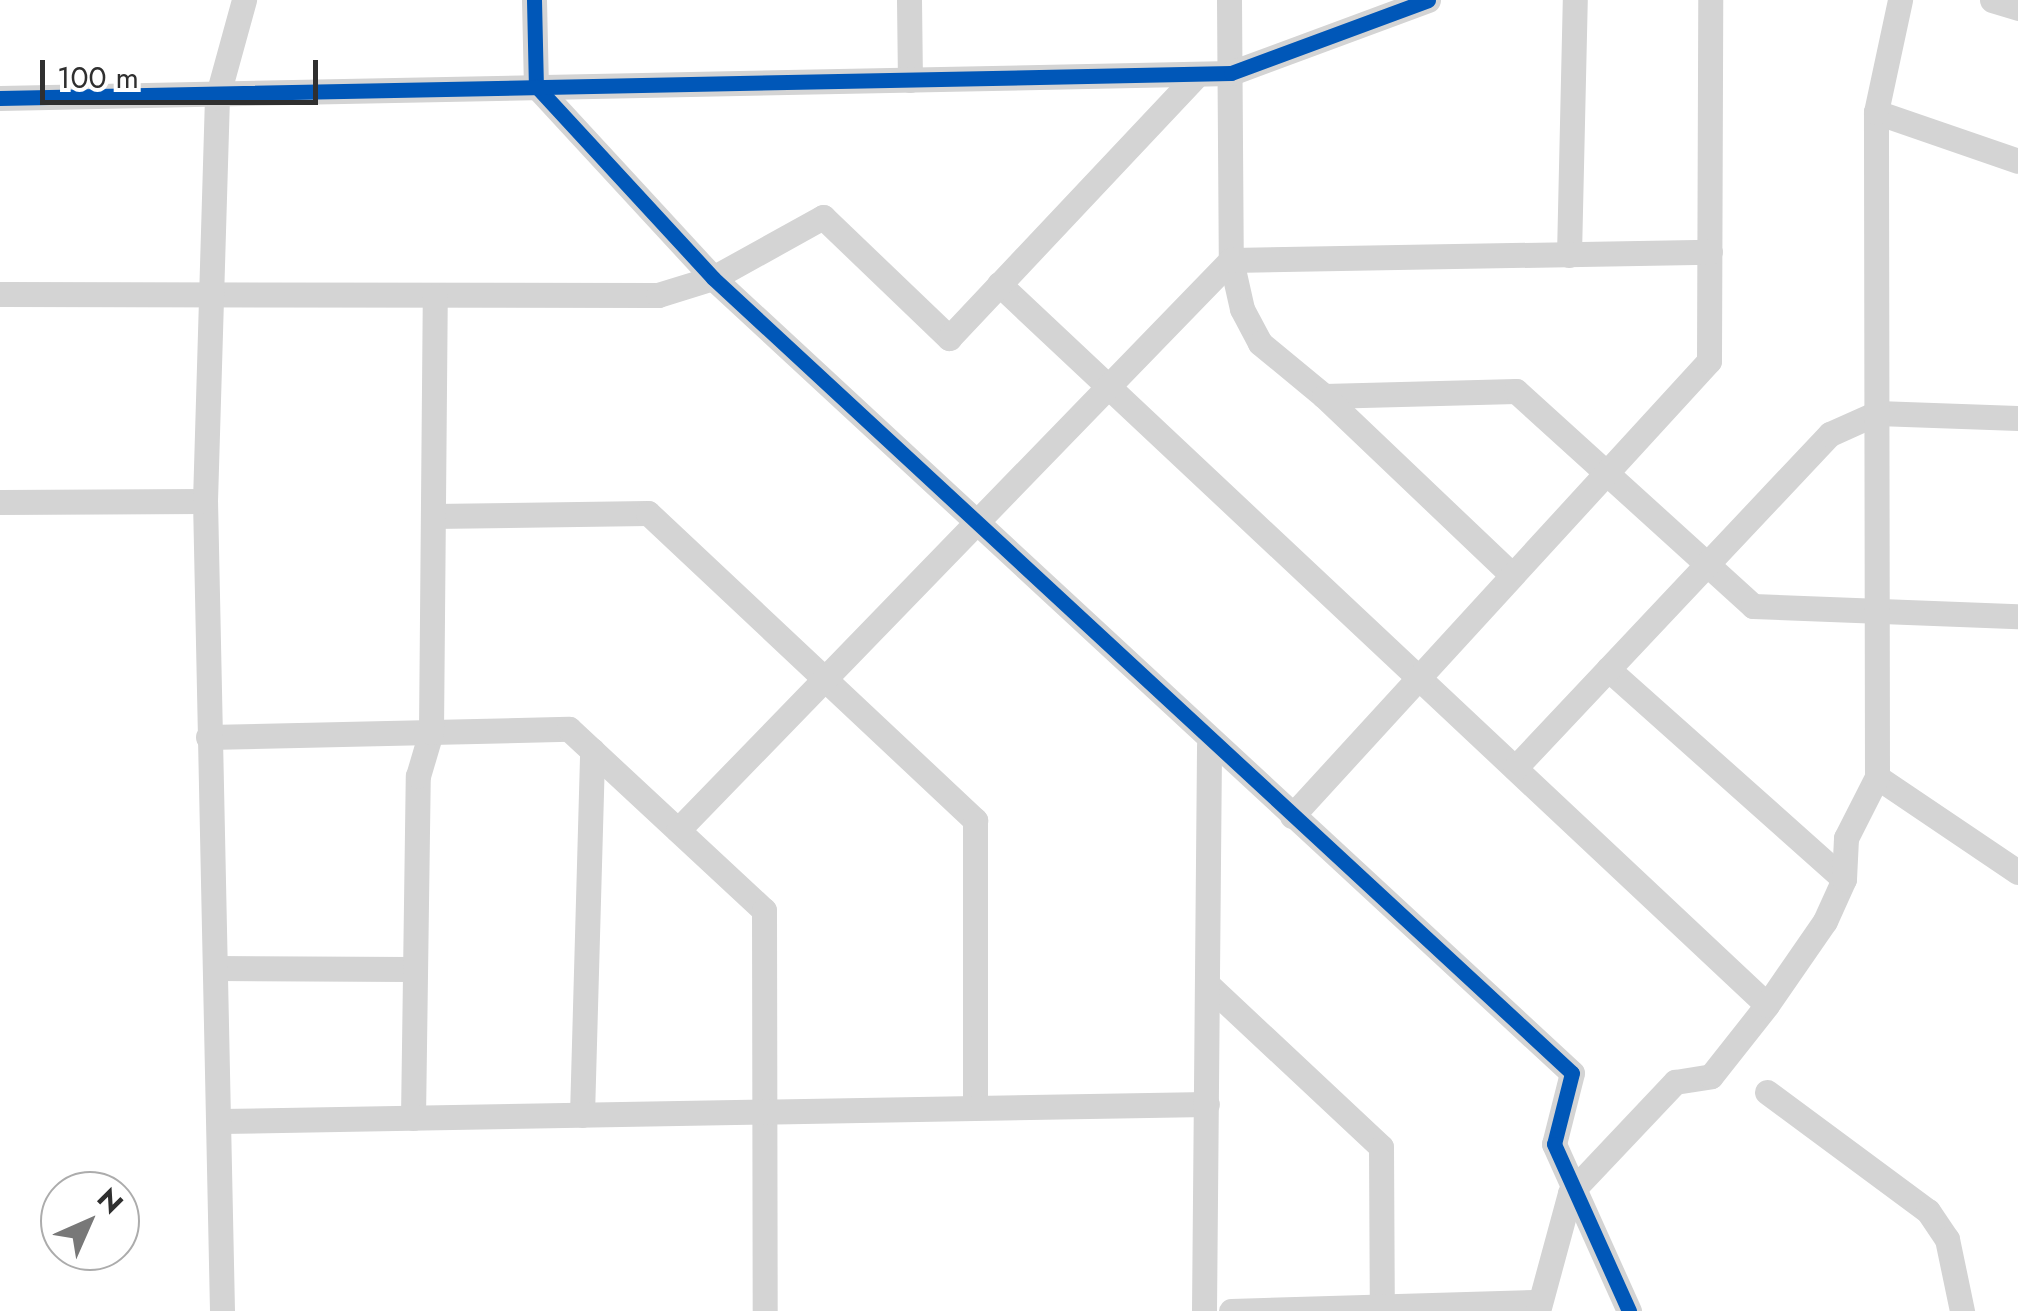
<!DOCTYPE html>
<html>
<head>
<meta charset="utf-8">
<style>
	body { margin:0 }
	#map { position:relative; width:2018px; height:1311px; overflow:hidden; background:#fff; font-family:Jost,sans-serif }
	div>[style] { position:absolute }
	.minor>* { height:25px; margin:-12.5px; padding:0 12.5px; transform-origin:12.5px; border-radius:12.5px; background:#d4d4d4 }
	.cycleway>* { height:15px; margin:-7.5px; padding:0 7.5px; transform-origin:7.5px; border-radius:7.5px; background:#0057b8 }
	span { translate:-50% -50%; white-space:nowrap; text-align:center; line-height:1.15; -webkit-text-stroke:10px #fff; paint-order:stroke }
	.north { position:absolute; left:40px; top:1171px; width:100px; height:100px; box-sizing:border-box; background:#fff; border:2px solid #acacac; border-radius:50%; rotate:45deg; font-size:28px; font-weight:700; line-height:40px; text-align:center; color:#2f2f2f }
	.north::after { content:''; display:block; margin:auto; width:35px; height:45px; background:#787878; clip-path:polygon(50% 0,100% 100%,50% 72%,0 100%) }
	.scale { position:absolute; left:40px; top:60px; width:278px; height:45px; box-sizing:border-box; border:5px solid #2f2f2f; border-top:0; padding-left:12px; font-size:30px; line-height:35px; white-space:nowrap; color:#2f2f2f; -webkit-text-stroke:8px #fff; paint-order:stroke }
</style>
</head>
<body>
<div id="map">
	<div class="minor">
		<i style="left:534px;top:0;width:86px;rotate:88.7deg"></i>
		<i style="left:536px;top:86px;width:261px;rotate:47.3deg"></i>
		<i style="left:713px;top:278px;width:1170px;rotate:42.78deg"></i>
		<i style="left:1572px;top:1073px;width:73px;rotate:104.2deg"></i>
		<i style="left:1554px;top:1144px;width:183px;rotate:65.8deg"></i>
		<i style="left:909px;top:0;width:80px;rotate:89.3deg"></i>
		<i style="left:1229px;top:0;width:260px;rotate:89.6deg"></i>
		<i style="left:1231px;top:260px;width:50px;rotate:77.3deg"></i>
		<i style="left:1242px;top:309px;width:38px;rotate:62deg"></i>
		<i style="left:1260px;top:343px;width:83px;rotate:39.6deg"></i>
		<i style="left:1324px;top:396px;width:192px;rotate:-1.5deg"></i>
		<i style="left:1516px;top:391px;width:320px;rotate:42.2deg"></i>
		<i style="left:1753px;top:606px;width:265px;rotate:2.2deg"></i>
		<i style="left:1992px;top:0;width:27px;rotate:17deg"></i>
		<i style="left:0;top:98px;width:1231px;rotate:-1.16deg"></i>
		<i style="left:1231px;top:73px;width:210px;rotate:-20.3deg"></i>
		<i style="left:1876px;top:112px;width:150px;rotate:19deg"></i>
		<i style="left:1569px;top:255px;width:255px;rotate:-88.7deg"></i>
		<i style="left:999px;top:284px;width:1053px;rotate:43.19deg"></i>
		<i style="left:0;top:294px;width:658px;rotate:0.09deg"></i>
		<i style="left:658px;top:295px;width:58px;rotate:-17.2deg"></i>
		<i style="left:713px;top:278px;width:126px;rotate:-29deg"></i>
		<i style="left:823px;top:217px;width:175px;rotate:43.8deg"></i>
		<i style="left:949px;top:338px;width:361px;rotate:-46.7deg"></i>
		<i style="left:1324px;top:396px;width:258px;rotate:43.6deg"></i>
		<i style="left:0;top:502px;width:205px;rotate:-0.3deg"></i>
		<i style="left:433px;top:516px;width:215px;rotate:-0.8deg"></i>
		<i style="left:648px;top:513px;width:449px;rotate:43.2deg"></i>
		<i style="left:975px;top:820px;width:287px;rotate:90deg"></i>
		<i style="left:1608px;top:669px;width:316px;rotate:41.7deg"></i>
		<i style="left:208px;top:737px;width:361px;rotate:-1.3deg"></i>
		<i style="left:569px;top:729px;width:266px;rotate:42.9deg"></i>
		<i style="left:764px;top:910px;width:401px;rotate:89.9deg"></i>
		<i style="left:1515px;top:768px;width:459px;rotate:-46.7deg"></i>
		<i style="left:1830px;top:434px;width:51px;rotate:-24.1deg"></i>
		<i style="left:1877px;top:413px;width:141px;rotate:2deg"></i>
		<i style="left:1877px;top:777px;width:170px;rotate:34deg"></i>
		<i style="left:1292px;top:816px;width:617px;rotate:-47.5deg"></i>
		<i style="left:1709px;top:361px;width:361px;rotate:-89.8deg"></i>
		<i style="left:678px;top:830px;width:794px;rotate:-45.87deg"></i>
		<i style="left:1231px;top:260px;width:479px;rotate:-1deg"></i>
		<i style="left:215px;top:968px;width:195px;rotate:0.3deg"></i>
		<i style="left:1207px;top:984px;width:238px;rotate:43.1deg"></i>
		<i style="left:1381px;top:1147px;width:164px;rotate:89.7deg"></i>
		<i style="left:1767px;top:1092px;width:200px;rotate:36.5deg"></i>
		<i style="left:1928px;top:1211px;width:34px;rotate:56deg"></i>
		<i style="left:1947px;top:1239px;width:74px;rotate:78.2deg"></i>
		<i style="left:582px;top:1115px;width:365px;rotate:-88.4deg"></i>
		<i style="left:413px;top:1118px;width:342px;rotate:-89.2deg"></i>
		<i style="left:418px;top:776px;width:46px;rotate:-73.5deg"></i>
		<i style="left:431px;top:732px;width:436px;rotate:-89.5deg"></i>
		<i style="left:220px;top:1121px;width:987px;rotate:-0.99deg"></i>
		<i style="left:222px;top:1311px;width:810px;rotate:-91.2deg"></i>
		<i style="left:205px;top:501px;width:403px;rotate:-88.3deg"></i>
		<i style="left:217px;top:98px;width:102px;rotate:-74.6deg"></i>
		<i style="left:1204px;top:1311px;width:566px;rotate:-89.49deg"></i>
		<i style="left:1231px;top:1311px;width:303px;rotate:-1.7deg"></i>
		<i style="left:1538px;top:1311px;width:122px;rotate:-74.8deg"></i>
		<i style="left:1570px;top:1193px;width:153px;rotate:-46.6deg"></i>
		<i style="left:1675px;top:1082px;width:36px;rotate:-9deg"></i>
		<i style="left:1711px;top:1076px;width:90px;rotate:-51.7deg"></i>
		<i style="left:1767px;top:1005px;width:102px;rotate:-55.4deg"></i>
		<i style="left:1825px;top:921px;width:46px;rotate:-65.7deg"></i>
		<i style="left:1844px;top:879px;width:41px;rotate:-87.2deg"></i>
		<i style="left:1846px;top:838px;width:68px;rotate:-63.1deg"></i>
		<i style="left:1877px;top:777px;width:665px;rotate:-90.09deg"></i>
		<i style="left:1876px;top:112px;width:115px;rotate:-77.9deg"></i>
	</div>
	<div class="cycleway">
		<i style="left:534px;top:0;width:86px;rotate:88.7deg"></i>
		<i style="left:536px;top:86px;width:261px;rotate:47.3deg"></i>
		<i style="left:713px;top:278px;width:1170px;rotate:42.78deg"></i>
		<i style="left:1572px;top:1073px;width:73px;rotate:104.2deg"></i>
		<i style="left:1554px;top:1144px;width:183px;rotate:65.8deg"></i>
		<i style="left:0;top:98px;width:1231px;rotate:-1.16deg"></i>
		<i style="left:1231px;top:73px;width:210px;rotate:-20.3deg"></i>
	</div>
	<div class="north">N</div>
	<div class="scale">100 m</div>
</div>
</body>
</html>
